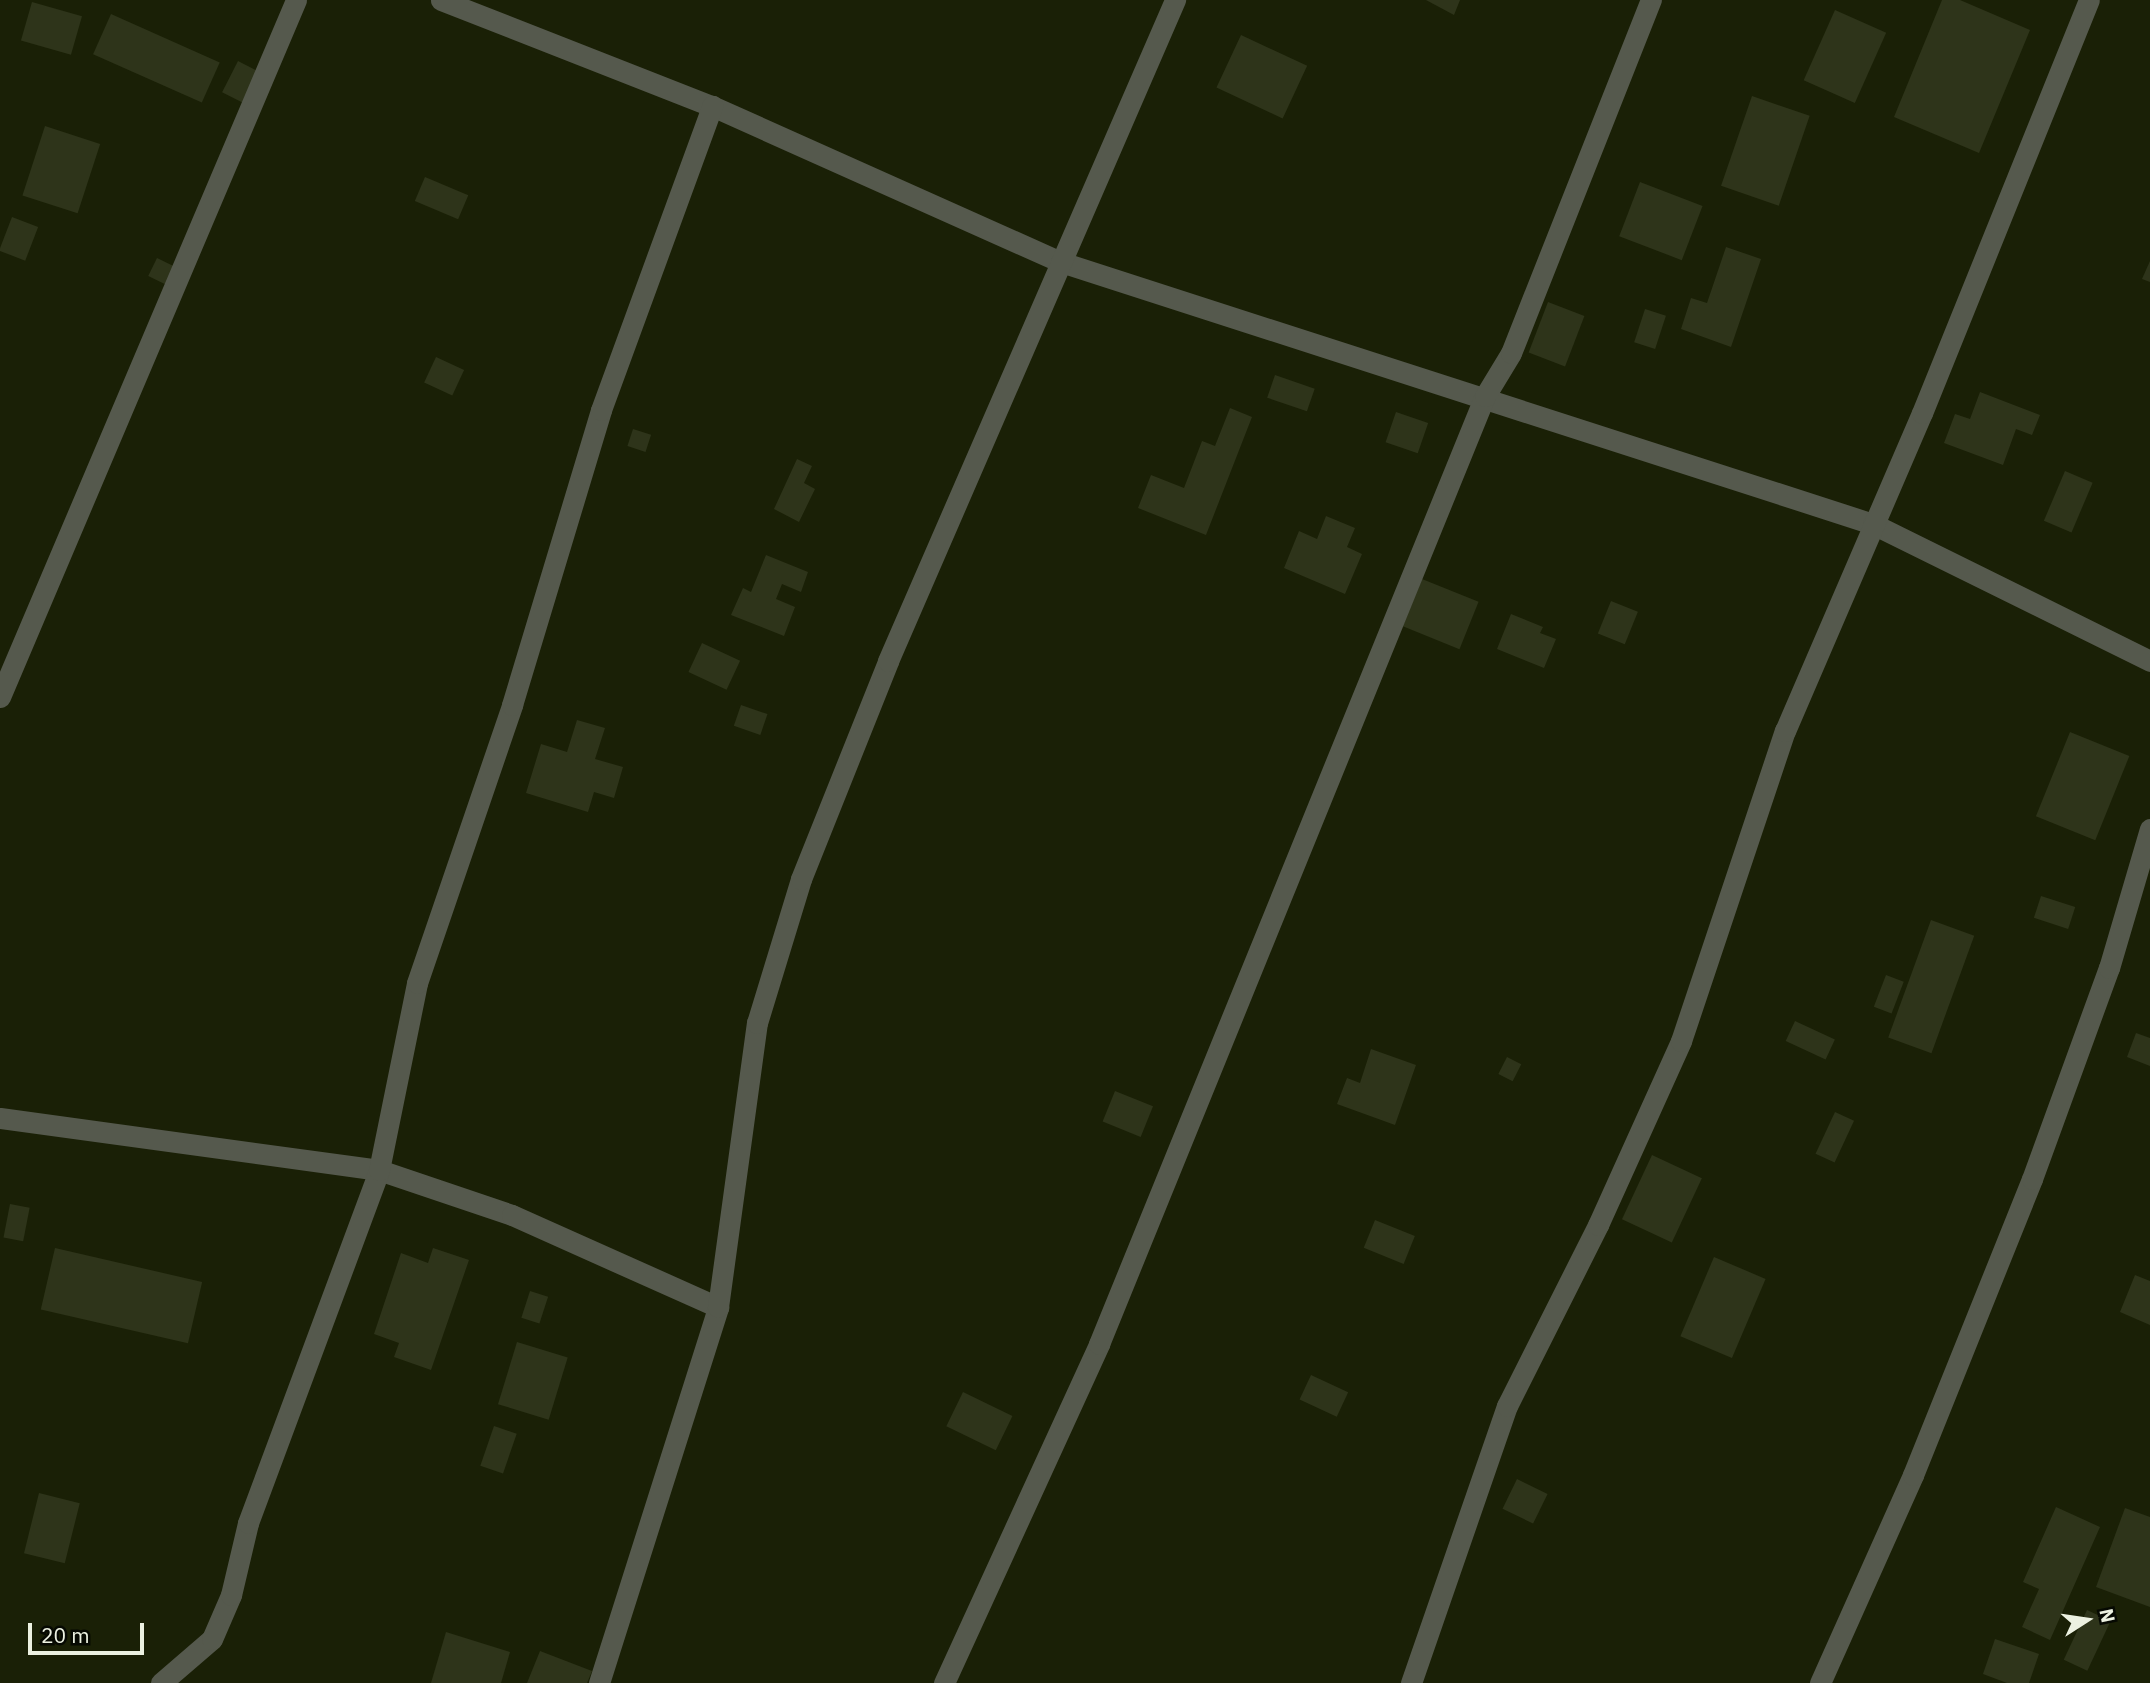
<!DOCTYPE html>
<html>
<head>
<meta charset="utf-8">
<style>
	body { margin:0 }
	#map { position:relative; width:2150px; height:1683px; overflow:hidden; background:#1a2006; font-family:"IBM Plex Sans",sans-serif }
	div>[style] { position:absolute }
	.building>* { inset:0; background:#2e341a; transform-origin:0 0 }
	.minor>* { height:21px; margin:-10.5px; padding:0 10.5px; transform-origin:10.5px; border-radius:10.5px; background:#55594d }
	span { translate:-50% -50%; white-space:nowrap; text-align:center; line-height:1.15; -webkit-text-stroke:5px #060902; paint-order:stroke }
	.north { position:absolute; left:2052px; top:1585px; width:70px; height:70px; -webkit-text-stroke:5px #060902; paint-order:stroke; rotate:78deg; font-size:19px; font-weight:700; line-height:28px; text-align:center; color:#ecf1e1 }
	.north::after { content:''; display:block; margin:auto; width:24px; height:32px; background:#ecf1e1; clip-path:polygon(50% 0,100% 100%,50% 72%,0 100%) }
	.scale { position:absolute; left:28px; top:1623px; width:116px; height:32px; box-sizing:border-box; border:4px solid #ecf1e1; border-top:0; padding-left:9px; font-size:21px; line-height:24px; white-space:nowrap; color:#ecf1e1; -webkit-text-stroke:5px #060902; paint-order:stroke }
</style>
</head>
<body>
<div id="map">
	<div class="building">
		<i style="clip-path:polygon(1426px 0,1460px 0,1454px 15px)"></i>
		<i style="clip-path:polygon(1942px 0,1960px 0,2030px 30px,1979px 153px,1894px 117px)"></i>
		<i style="left:32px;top:2px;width:52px;height:40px;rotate:16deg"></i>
		<i style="left:1835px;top:10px;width:56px;height:77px;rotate:24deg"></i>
		<i style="left:111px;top:14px;width:119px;height:44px;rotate:24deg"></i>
		<i style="left:1241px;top:35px;width:73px;height:58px;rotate:25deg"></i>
		<i style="left:238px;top:61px;width:30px;height:35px;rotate:27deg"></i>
		<i style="left:1752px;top:96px;width:61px;height:95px;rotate:19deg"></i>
		<i style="left:45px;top:126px;width:58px;height:73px;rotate:18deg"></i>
		<i style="left:425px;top:177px;width:47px;height:26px;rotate:23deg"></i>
		<i style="left:1640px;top:182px;width:67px;height:58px;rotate:21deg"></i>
		<i style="left:12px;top:217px;width:28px;height:36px;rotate:21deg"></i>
		<i style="clip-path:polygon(1726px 247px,1761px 259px,1731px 347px,1681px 329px,1691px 298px,1707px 303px)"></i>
		<i style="left:157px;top:258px;width:28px;height:20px;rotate:26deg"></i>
		<i style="clip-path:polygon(2150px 261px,2150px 282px,2142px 279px)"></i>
		<i style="left:1548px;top:302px;width:39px;height:54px;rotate:21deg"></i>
		<i style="left:1645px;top:309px;width:22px;height:35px;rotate:18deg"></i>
		<i style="left:436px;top:357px;width:31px;height:28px;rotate:25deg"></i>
		<i style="left:1275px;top:375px;width:42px;height:24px;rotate:19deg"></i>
		<i style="clip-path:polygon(1980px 392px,2040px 415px,2032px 435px,2016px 429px,2003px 465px,1944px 443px,1955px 414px,1970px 419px)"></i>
		<i style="clip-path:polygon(1230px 408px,1252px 417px,1206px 535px,1138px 508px,1151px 475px,1184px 488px,1202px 441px,1215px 446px)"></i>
		<i style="left:1396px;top:412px;width:34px;height:32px;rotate:19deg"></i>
		<i style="left:633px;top:429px;width:19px;height:18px;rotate:18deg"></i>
		<i style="clip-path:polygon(797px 459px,812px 466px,804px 483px,815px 489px,799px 522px,774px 509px)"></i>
		<i style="left:2065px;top:471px;width:30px;height:54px;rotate:23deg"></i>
		<i style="clip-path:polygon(1326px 516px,1355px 528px,1347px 547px,1362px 554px,1345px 594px,1284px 568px,1299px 531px,1317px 539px)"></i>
		<i style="clip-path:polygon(766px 555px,808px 572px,801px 592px,782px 584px,776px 599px,795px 607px,784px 636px,731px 615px,743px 588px,751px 592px)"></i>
		<i style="left:1422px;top:579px;width:61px;height:51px;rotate:22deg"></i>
		<i style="left:1611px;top:601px;width:29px;height:35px;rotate:22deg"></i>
		<i style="clip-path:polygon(1511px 614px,1543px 627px,1540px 633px,1556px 639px,1544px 668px,1497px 649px)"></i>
		<i style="left:702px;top:643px;width:42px;height:32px;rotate:25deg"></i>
		<i style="left:741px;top:705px;width:28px;height:22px;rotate:19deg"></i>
		<i style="clip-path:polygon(577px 720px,605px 728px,595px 759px,623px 767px,614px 798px,594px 792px,588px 812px,526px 793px,541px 744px,567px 752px)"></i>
		<i style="left:2070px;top:732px;width:64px;height:91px;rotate:22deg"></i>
		<i style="left:2041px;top:896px;width:36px;height:23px;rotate:18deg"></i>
		<i style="left:1931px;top:920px;width:46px;height:125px;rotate:20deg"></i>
		<i style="left:1886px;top:975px;width:19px;height:34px;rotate:21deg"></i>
		<i style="left:1795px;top:1021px;width:44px;height:22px;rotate:25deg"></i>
		<i style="clip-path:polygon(2136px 1033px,2150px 1038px,2150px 1066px,2127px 1057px)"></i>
		<i style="clip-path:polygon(1371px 1049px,1416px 1065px,1395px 1125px,1337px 1104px,1347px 1078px,1360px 1083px)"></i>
		<i style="left:1507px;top:1057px;width:16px;height:19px;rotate:27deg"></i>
		<i style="left:1115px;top:1091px;width:41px;height:33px;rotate:22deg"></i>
		<i style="left:1835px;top:1112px;width:21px;height:46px;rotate:25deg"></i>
		<i style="left:1652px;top:1155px;width:55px;height:71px;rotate:25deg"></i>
		<i style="left:10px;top:1204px;width:20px;height:34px;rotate:11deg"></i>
		<i style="left:1375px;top:1220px;width:43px;height:30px;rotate:22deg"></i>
		<i style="left:55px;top:1248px;width:151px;height:63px;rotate:13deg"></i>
		<i style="clip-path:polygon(433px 1248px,469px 1260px,431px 1370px,394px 1357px,399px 1343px,374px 1334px,401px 1253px,428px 1263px)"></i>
		<i style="left:1714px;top:1257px;width:56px;height:86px;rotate:23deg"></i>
		<i style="clip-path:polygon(2135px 1275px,2150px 1281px,2150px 1325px,2120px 1312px)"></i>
		<i style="left:530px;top:1291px;width:19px;height:28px;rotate:18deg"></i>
		<i style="left:517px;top:1342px;width:53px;height:65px;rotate:17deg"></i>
		<i style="left:1311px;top:1375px;width:41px;height:27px;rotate:25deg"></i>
		<i style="left:963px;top:1392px;width:55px;height:38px;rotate:26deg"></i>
		<i style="left:494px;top:1426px;width:24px;height:42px;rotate:19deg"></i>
		<i style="left:1517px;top:1479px;width:34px;height:33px;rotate:26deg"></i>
		<i style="left:39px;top:1493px;width:42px;height:62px;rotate:14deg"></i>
		<i style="clip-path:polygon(2056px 1507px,2100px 1527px,2050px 1640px,2022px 1627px,2039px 1589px,2023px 1582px)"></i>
		<i style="clip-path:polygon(2125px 1508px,2150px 1517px,2150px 1607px,2096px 1587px)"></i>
		<i style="left:2087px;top:1610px;width:26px;height:55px;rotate:25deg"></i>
		<i style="clip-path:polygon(446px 1632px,510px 1652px,501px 1683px,431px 1683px)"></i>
		<i style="clip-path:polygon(1995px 1639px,2039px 1654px,2029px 1683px,2007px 1683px,1983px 1674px)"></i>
		<i style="clip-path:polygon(540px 1651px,592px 1671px,587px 1683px,527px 1683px)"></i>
	</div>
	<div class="minor">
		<i style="left:441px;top:0;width:291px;rotate:21.4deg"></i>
		<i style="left:712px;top:106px;width:382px;rotate:24.1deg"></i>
		<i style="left:1061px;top:262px;width:853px;rotate:17.88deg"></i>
		<i style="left:1873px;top:524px;width:309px;rotate:26.3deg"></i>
		<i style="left:0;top:697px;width:757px;rotate:-66.99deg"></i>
		<i style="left:0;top:1118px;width:383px;rotate:7.8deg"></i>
		<i style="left:379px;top:1170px;width:140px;rotate:18.7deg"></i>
		<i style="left:512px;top:1215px;width:226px;rotate:24.1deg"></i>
		<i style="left:161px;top:1683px;width:67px;rotate:-40.8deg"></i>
		<i style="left:212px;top:1639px;width:48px;rotate:-66.6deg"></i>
		<i style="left:231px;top:1595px;width:74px;rotate:-76.7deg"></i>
		<i style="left:248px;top:1523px;width:377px;rotate:-69.6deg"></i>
		<i style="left:379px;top:1170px;width:191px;rotate:-78.5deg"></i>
		<i style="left:417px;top:983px;width:294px;rotate:-71.1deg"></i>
		<i style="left:512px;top:705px;width:308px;rotate:-73.2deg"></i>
		<i style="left:601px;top:410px;width:324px;rotate:-69.9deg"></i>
		<i style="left:599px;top:1683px;width:394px;rotate:-72.4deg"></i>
		<i style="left:718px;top:1307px;width:287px;rotate:-82.2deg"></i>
		<i style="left:757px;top:1023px;width:151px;rotate:-73deg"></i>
		<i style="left:801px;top:879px;width:235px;rotate:-68.2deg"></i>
		<i style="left:888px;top:661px;width:721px;rotate:-66.53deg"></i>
		<i style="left:944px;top:1683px;width:373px;rotate:-65.4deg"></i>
		<i style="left:1099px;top:1344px;width:1024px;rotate:-67.85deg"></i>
		<i style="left:1485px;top:396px;width:50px;rotate:-58.8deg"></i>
		<i style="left:1511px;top:353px;width:380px;rotate:-68.4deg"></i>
		<i style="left:1411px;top:1683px;width:293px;rotate:-70.9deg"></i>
		<i style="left:1507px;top:1406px;width:203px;rotate:-63.3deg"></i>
		<i style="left:1598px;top:1225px;width:202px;rotate:-65.7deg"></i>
		<i style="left:1681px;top:1041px;width:327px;rotate:-71.5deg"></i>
		<i style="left:1785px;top:731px;width:346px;rotate:-66.7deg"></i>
		<i style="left:1922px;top:413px;width:445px;rotate:-68deg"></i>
		<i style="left:1820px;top:1683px;width:228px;rotate:-65.9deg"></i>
		<i style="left:1913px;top:1475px;width:319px;rotate:-68.1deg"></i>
		<i style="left:2032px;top:1179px;width:225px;rotate:-70deg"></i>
		<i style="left:2109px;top:968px;width:145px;rotate:-73.6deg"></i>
	</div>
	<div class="north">N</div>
	<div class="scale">20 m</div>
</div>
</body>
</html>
